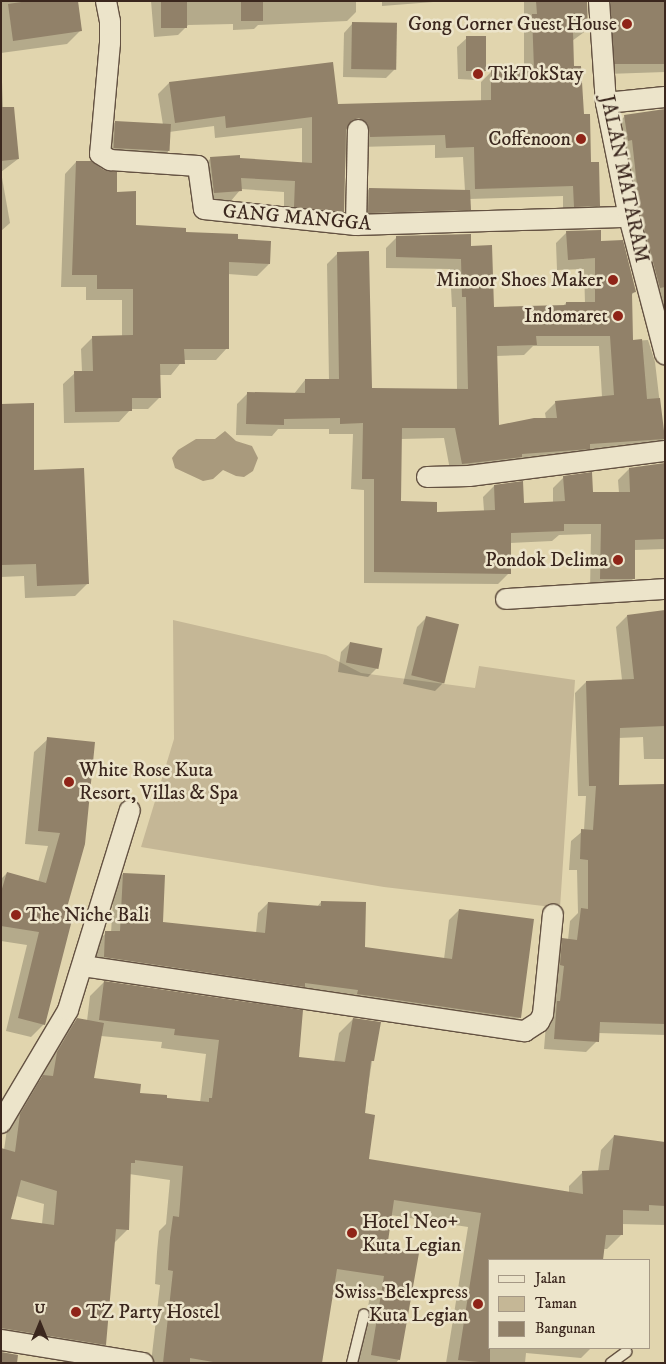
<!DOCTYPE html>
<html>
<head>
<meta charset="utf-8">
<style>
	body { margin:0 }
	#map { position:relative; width:666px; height:1364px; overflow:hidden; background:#e1d5ae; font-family:"IM FELL DW Pica",serif }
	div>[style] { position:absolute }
	.green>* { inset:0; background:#c5b796 }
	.water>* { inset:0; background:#a99a7d }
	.shadow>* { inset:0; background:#0003 }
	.building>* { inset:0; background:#918169; transform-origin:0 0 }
	.roads { filter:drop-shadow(1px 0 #645242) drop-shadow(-1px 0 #645242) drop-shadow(0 1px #645242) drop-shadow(0 -1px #645242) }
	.lane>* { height:10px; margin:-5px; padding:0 5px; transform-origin:5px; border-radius:5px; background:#ece4ca }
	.street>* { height:20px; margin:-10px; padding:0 10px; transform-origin:10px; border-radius:10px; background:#ece4ca }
	.dots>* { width:14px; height:14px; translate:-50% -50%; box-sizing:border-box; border:2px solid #ece4ca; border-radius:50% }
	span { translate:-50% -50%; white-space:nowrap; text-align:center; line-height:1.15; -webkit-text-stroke:5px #ece4ca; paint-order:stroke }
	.poi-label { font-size:20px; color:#3b271e }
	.right { translate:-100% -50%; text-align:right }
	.left { translate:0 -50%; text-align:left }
	.street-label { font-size:20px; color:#3b271e }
	.frame { position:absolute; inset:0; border:2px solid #3b271e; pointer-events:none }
	.legend { position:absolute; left:488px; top:1259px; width:162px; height:90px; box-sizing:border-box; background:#ece4ca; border:1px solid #a59885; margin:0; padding:6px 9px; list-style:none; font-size:15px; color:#3b271e }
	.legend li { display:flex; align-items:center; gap:10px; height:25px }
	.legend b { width:25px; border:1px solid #a59885 }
	.north { position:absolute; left:15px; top:1299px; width:50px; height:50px; -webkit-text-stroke:4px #ece4ca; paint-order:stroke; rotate:0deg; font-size:14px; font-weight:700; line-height:20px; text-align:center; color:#3b271e }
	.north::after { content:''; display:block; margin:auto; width:18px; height:22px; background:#3b271e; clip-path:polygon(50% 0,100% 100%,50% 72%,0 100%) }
</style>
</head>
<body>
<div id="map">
	<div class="green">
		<i style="clip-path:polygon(173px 620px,326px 655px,361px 673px,475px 688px,479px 666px,575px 680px,560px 908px,384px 887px,141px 847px,174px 739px)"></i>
	</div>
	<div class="water">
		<i style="clip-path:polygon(225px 431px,236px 441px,252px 446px,258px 458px,253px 471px,244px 477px,236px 476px,223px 470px,213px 479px,203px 481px,175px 468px,172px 458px,178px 450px,196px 439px,215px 439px)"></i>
	</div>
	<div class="shadow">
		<i style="clip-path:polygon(1px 1px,76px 1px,80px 31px,67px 44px,1px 53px)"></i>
		<i style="clip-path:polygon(151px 1px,356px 1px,356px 12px,347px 21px,258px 25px,254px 29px,233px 30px,233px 24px,188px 25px,178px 35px,154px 37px)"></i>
		<i style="clip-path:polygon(382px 1px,446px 1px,382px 6px)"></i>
		<i style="clip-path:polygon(524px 1px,587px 1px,587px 30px,572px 41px,573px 68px,599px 205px,588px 216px,563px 217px,563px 196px,469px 199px,469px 209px,460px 219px,359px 221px,360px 199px,369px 189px,465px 191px,463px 157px,435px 158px,435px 145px,359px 147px,358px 135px,347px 129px,343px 211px,332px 222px,284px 217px,284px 192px,241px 189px,230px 202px,203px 204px,200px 169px,211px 158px,302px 164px,302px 128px,215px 138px,214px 126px,169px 132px,168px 152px,159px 161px,104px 156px,106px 132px,115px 122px,163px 125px,158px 94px,169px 83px,337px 105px,481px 101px,481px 82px,492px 71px,524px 70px)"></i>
		<i style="clip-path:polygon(590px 1px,665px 1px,665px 72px,607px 74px)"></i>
		<i style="clip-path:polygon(353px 23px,395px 69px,386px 78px,343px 77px,344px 33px)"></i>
		<i style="clip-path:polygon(467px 38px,486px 70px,477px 80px,458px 79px,457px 47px)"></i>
		<i style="clip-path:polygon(1px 55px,4px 135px,18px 159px,1px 172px)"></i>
		<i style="clip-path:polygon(665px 110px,665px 360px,660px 296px,649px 298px,614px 127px,625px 116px)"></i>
		<i style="clip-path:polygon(76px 162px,115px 193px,135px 227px,237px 241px,269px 264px,257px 276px,228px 274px,227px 348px,216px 360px,183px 360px,171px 375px,159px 375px,160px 397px,148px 409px,131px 409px,119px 422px,64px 423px,63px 384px,75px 373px,82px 372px,81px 349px,93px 337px,122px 336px,122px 300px,86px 300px,86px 287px,61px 287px,65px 174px)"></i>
		<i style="clip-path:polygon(1px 172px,10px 223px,1px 231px)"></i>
		<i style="clip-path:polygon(evenodd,567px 232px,599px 243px,635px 291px,631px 296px,632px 341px,648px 340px,655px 362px,664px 439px,653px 450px,451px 475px,444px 438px,401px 439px,400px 503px,436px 513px,484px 511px,483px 497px,494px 486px,523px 504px,553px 503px,553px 488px,564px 477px,592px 494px,619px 493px,618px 480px,629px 469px,665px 464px,665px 549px,634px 550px,634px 578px,623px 589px,590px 590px,591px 534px,559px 535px,552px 541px,510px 543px,509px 573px,498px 584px,364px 583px,364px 490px,351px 489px,353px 434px,329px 434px,329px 429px,278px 429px,272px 436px,236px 435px,237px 404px,248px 393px,294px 394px,305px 380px,329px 380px,327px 264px,338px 253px,371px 389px,457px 390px,456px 307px,452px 307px,450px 269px,386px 268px,386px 248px,397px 237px,470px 247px,493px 309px,562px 307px,566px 303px,585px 303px,584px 269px,557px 270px,556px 243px,567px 232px,533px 346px,599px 346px,602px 397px,556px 402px,545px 413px,546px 419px,498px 426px,496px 356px,524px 355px,533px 346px)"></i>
		<i style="clip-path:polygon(1px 405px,88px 583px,75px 596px,25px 598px,24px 576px,1px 577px)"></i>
		<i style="clip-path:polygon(665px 612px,665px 759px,644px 759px,643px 737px,618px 738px,618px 787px,665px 786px,665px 1035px,598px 1033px,597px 1041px,586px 1052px,544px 1049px,552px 951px,563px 940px,568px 940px,570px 921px,578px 913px,577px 870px,569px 870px,571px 841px,584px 830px,586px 796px,578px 796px,575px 693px,586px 682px,622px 680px,616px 627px,627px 616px)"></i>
		<i style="clip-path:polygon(426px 618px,444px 682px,435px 691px,403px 684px,417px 627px)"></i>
		<i style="clip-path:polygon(350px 643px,377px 668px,368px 677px,338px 672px,341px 652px)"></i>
		<i style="clip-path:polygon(48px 739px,94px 743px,44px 1024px,31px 1037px,6px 1031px,27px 945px,1px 941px,1px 879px,7px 873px,38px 882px,48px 846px,25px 844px,34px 752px)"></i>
		<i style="clip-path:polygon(123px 874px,161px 923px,256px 933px,258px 913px,268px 903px,317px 907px,321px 902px,364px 948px,444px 959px,449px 920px,459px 910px,520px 1017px,510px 1027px,95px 967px,95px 944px,105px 934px,111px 933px,114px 884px)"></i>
		<i style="clip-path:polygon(evenodd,104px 982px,298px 1058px,334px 1062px,339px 1033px,353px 1019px,372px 1061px,364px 1114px,367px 1160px,569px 1193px,569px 1186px,583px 1172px,598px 1171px,601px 1150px,614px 1136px,665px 1143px,665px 1225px,621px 1224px,621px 1235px,607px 1249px,603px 1249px,602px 1260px,490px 1260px,490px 1348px,591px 1348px,581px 1358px,526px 1353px,525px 1363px,446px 1363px,468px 1227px,390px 1215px,385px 1249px,399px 1359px,396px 1363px,358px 1363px,371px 1290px,333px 1284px,321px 1363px,151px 1363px,160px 1285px,155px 1284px,157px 1252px,159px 1231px,166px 1224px,170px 1180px,129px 1174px,128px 1229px,113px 1244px,105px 1344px,91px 1358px,1px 1344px,1px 1149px,4px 1150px,7px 1129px,30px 1090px,42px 1078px,43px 1068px,64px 1033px,78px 1019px,87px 1021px,90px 996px,104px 982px,101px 1036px,162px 1042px,161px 1048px,206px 1054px,200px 1103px,138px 1094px,92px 1079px,101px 1036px,104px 982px,16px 1196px,44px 1204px,42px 1224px,10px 1220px,16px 1196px)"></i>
	</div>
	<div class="building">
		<i style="clip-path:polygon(28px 1px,78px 1px,82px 31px,13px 41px,8px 4px)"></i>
		<i style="left:161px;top:1px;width:26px;height:27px"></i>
		<i style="left:241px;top:1px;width:22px;height:20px"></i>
		<i style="clip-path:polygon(536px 1px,587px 1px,588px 30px,573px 31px,574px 66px,581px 66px,584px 114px,590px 114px,591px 162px,599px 162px,600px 206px,574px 207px,573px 186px,475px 189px,474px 147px,446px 148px,445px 135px,370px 137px,368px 124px,359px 118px,352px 120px,346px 130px,344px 212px,294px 207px,295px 181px,241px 178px,242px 191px,214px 193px,210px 157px,240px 155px,240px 158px,312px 163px,312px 117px,226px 128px,225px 116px,175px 123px,169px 82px,333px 62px,338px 104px,491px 100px,491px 70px,534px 69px,532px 14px,537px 14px)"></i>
		<i style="left:611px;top:1px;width:54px;height:63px"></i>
		<i style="left:352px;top:22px;width:45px;height:47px;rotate:1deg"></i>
		<i style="left:466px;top:36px;width:20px;height:35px"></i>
		<i style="clip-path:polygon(1px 107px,14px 107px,19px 159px,1px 161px)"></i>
		<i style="clip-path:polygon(665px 109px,665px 287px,660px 288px,640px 213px,632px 140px,628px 141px,624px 115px)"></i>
		<i style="left:115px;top:121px;width:56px;height:27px;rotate:3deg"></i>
		<i style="clip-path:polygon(76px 161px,91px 161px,104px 170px,117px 172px,117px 192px,136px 191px,136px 225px,186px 228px,186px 232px,238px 234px,238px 239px,271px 241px,270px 264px,229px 262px,229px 349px,184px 349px,185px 364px,160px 364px,161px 398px,132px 398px,132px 411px,75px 412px,74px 371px,93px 371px,92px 336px,133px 335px,133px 289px,97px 289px,97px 275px,72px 275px)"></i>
		<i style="clip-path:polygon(369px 188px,470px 190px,471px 210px,368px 213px)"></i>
		<i style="clip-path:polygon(evenodd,601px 230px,601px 241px,623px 240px,636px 292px,632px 293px,633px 340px,642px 339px,647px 399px,660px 398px,665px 439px,590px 444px,590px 449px,522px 454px,522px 457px,462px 464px,455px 428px,402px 428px,401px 501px,437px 502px,437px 512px,495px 510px,494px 485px,523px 481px,524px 503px,565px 501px,563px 476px,592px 472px,593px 492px,630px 492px,629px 468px,665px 463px,665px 539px,635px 540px,635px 579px,600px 579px,601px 524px,564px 524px,564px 531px,511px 533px,511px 574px,374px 572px,374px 479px,362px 479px,363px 423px,340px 424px,340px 418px,284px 419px,284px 425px,246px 424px,247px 392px,305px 393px,305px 379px,339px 379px,337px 252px,369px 251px,372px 388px,468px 389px,466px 297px,462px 297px,461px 259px,396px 257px,396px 236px,471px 234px,471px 246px,492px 245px,494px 307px,566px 305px,566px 302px,595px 302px,595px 258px,568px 260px,566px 231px,601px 230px,536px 336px,610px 336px,614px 395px,555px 401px,557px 418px,534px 418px,499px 425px,497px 346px,537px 345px,536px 336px)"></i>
		<i style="clip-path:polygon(34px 403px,34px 470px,84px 468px,89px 584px,37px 586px,36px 564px,1px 565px,1px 404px)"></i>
		<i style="clip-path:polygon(665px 610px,665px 726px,620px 728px,619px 785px,665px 784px,665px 1024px,600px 1022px,599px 1042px,554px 1039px,557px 1001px,560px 1001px,564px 966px,560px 965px,562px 938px,577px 940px,581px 908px,588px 909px,588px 860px,580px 859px,581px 829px,593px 830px,596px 786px,589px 786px,586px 681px,634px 679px,627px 615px)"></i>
		<i style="left:426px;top:616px;width:34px;height:61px;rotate:14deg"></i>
		<i style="left:350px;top:642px;width:33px;height:21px;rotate:11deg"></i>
		<i style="clip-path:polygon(47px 737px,95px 742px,85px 844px,64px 918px,72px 920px,45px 1025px,18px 1018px,39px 932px,1px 926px,1px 892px,7px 872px,46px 883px,60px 833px,38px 831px)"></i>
		<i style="clip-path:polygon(123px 873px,165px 875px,163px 922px,265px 933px,268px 902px,321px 906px,321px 901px,366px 902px,365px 947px,452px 959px,459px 909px,534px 919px,521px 1018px,357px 994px,358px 990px,305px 983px,305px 987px,104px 957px,105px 931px,120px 931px)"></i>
		<i style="clip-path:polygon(evenodd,104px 981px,303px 1010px,299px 1057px,345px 1062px,353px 1018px,381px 1022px,374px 1061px,371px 1061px,365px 1113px,375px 1115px,369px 1159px,583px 1194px,582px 1171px,609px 1170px,614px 1135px,665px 1142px,665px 1206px,649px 1205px,649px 1211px,623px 1210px,623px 1235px,606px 1235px,603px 1260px,490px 1260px,490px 1363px,458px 1360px,481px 1213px,394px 1200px,387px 1248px,419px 1253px,400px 1360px,371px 1355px,384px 1276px,337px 1269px,322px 1363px,219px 1363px,190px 1358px,190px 1363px,163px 1363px,173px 1271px,168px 1270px,170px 1238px,173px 1216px,179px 1217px,183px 1166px,135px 1160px,135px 1163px,131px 1163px,129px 1230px,116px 1229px,106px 1345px,1px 1328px,1px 1148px,15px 1152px,20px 1114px,43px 1075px,53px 1076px,57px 1052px,77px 1018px,104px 1023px,94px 1078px,141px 1084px,140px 1093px,167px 1095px,167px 1098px,209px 1102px,209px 1098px,212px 1098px,219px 1040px,174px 1035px,175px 1029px,99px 1020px,104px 981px,21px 1180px,57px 1191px,54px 1225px,11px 1219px,21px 1180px)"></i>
		<i style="clip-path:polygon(1px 1352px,18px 1355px,17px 1363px,1px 1363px)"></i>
	</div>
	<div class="roads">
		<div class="lane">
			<i style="left:352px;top:1363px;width:50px;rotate:-76.2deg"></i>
			<i style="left:611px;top:1363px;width:19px;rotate:-36deg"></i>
		</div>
		<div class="street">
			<i style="left:106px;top:1px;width:20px;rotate:79deg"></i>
			<i style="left:110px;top:21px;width:22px;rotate:90deg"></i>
			<i style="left:110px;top:43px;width:111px;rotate:95.1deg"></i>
			<i style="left:100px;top:154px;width:12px;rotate:31deg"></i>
			<i style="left:110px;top:160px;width:88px;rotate:3.9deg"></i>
			<i style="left:198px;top:166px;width:43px;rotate:82.1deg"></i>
			<i style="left:204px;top:209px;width:153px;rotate:6deg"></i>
			<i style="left:356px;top:225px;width:273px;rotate:-1.7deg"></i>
			<i style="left:599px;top:1px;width:102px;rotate:86.1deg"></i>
			<i style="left:606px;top:103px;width:116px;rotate:78.6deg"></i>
			<i style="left:629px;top:217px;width:142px;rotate:75.3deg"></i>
			<i style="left:606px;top:103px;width:59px;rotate:-5.8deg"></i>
			<i style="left:356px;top:225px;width:95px;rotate:-88.8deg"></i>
			<i style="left:427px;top:477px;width:42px;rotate:-1.4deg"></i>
			<i style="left:469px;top:476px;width:198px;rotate:-7.3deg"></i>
			<i style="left:506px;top:599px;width:159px;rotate:-3.6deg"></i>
			<i style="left:83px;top:966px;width:447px;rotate:8.4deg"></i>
			<i style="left:525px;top:1031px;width:17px;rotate:-33deg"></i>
			<i style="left:539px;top:1022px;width:9px;rotate:-63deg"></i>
			<i style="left:543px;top:1014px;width:100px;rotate:-84.3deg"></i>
			<i style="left:1px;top:1123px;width:131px;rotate:-59.3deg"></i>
			<i style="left:68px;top:1010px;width:209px;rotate:-72.8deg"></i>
			<i style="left:1px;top:1340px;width:144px;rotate:9.2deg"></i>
		</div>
	</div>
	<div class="dots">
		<i style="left:627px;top:24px;background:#8f2418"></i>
		<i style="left:478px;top:74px;background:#8f2418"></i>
		<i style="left:581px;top:139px;background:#8f2418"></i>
		<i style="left:613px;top:280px;background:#8f2418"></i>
		<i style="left:618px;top:316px;background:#8f2418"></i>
		<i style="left:618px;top:560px;background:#8f2418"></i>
		<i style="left:69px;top:782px;background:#8f2418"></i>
		<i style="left:16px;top:915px;background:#8f2418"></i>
		<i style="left:352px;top:1233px;background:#8f2418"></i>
		<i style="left:478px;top:1304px;background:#8f2418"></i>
		<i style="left:76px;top:1312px;background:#8f2418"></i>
	</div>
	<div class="poi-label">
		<span class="right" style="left:617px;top:24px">Gong Corner Guest House</span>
		<span class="left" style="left:488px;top:74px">TikTokStay</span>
		<span class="right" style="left:571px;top:139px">Coffenoon</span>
		<span class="right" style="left:603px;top:280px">Minoor Shoes Maker</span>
		<span class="right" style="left:608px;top:316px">Indomaret</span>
		<span class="right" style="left:608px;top:560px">Pondok Delima</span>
		<span class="left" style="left:79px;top:782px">White Rose Kuta<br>Resort, Villas &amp; Spa</span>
		<span class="left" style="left:26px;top:915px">The Niche Bali</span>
		<span class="left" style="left:362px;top:1234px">Hotel Neo+<br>Kuta Legian</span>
		<span class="right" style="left:468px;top:1304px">Swiss-Belexpress<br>Kuta Legian</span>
		<span class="left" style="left:86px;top:1312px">TZ Party Hostel</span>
	</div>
	<div class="street-label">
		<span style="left:624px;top:179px;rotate:78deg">JALAN MATARAM</span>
		<span style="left:297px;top:218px;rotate:5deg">GANG MANGGA</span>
	</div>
	<div class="frame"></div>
	<ul class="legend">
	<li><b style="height:6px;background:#ece4ca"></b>Jalan</li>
	<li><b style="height:14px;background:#c5b796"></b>Taman</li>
	<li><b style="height:14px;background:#918169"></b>Bangunan</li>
	</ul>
	<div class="north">U</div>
</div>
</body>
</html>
